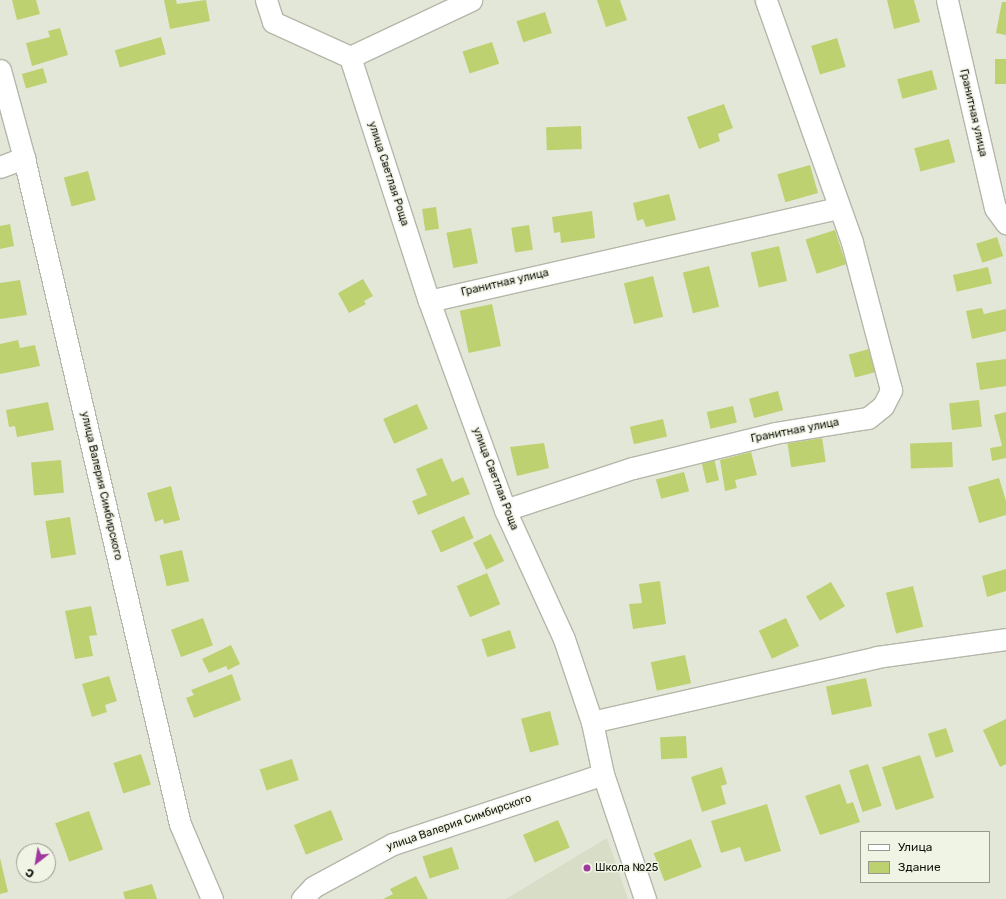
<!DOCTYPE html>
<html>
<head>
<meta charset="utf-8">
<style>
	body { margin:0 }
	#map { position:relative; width:1006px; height:899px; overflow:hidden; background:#e3e7d8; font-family:Rubik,sans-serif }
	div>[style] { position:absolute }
	.built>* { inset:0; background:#d7ddc7 }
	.building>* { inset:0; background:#bed170; transform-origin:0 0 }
	.roads { filter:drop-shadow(1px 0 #b4b7a9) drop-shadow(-1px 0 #b4b7a9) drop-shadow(0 1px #b4b7a9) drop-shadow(0 -1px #b4b7a9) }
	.street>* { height:21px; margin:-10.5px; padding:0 10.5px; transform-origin:10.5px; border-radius:10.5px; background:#fff }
	.dots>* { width:11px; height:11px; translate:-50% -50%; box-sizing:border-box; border:2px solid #f0f4e5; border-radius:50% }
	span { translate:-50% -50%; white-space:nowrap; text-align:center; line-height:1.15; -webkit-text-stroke:3px #f0f4e5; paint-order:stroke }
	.street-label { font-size:11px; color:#13140f }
	.poi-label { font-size:11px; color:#13140f }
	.left { translate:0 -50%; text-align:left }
	.legend { position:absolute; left:860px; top:831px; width:130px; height:52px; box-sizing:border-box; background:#f0f4e5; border:1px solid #989a8f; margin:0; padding:5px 7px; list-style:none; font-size:12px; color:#13140f }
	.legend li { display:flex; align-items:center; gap:8px; height:20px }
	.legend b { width:20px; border:1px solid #989a8f }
	.north { position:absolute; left:16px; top:843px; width:40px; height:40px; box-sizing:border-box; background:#f0f4e5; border:1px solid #989a8f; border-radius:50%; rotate:211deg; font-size:11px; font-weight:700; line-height:16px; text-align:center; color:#13140f }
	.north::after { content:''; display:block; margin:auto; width:14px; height:18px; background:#9e389d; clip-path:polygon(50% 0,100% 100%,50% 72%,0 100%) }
</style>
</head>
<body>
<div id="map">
	<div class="built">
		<i style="clip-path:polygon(607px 838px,628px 899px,506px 899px)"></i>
	</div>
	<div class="building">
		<i style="clip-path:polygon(12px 0,36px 0,40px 14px,17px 20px)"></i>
		<i style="clip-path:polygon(164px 0,176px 0,177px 4px,206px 0,210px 21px,170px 29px)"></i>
		<i style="clip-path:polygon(597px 0,620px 0,627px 20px,606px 27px)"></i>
		<i style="clip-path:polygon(887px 0,914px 0,920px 22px,894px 29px)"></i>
		<i style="clip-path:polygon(1002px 2px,1006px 2px,1006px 35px,996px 33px)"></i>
		<i style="left:545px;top:12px;width:22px;height:30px;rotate:72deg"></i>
		<i style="clip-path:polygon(60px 28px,68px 55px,32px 66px,26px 43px,50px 37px,48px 31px)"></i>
		<i style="left:161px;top:37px;width:18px;height:48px;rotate:74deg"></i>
		<i style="left:837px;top:38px;width:30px;height:27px;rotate:73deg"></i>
		<i style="left:492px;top:42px;width:23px;height:31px;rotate:72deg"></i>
		<i style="left:995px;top:59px;width:11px;height:25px"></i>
		<i style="left:43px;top:68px;width:15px;height:22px;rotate:74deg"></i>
		<i style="left:932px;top:70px;width:20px;height:36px;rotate:75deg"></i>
		<i style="clip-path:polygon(724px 104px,733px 128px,718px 134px,720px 141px,699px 149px,687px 117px)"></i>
		<i style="left:581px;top:126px;width:23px;height:35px;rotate:88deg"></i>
		<i style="left:949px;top:139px;width:24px;height:36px;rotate:75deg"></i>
		<i style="left:810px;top:165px;width:29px;height:34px;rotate:74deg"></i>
		<i style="left:88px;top:171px;width:30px;height:25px;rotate:75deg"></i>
		<i style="clip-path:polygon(669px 194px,676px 220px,646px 227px,643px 219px,637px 221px,633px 203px)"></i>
		<i style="left:436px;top:207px;width:22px;height:14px;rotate:82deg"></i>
		<i style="clip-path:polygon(592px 211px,595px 238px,561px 243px,560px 232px,554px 233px,552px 217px)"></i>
		<i style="clip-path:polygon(10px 224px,14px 246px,0 249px,0 226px)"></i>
		<i style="left:529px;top:225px;width:25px;height:18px;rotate:81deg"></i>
		<i style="left:471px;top:228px;width:36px;height:25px;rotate:79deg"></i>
		<i style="left:835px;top:230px;width:36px;height:31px;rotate:72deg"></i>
		<i style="left:997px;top:237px;width:20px;height:22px;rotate:72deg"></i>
		<i style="left:779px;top:246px;width:36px;height:29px;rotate:77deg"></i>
		<i style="left:709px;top:266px;width:42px;height:27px;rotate:76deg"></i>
		<i style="left:988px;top:267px;width:17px;height:36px;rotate:77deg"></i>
		<i style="left:653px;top:276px;width:42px;height:30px;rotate:76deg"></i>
		<i style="clip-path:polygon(363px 279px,373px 296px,364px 301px,366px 304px,349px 313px,338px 293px)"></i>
		<i style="clip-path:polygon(20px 280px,27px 315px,0 319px,0 283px)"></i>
		<i style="left:492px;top:304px;width:43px;height:33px;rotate:78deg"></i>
		<i style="clip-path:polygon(982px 308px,984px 314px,1006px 309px,1006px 331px,972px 339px,966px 311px)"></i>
		<i style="clip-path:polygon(18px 340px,20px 348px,35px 345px,40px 366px,0 374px,0 344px)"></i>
		<i style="left:869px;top:349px;width:24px;height:21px;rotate:75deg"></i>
		<i style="clip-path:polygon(1006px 359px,1006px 386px,980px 390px,976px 363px)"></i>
		<i style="left:778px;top:391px;width:20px;height:30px;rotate:75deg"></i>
		<i style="left:979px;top:400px;width:27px;height:30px;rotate:84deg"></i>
		<i style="clip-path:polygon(48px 402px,54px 430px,17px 437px,15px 426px,9px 427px,6px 410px)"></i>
		<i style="left:417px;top:404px;width:27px;height:37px;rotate:66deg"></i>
		<i style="left:733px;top:406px;width:17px;height:27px;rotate:77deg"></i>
		<i style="clip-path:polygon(1006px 412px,1006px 458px,992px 461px,990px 448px,1002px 446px,994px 415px)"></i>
		<i style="left:663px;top:419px;width:18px;height:34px;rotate:77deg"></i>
		<i style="left:822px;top:438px;width:24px;height:35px;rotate:81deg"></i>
		<i style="left:952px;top:442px;width:25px;height:42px;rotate:88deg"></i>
		<i style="clip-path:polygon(544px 443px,549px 468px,517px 476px,510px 447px)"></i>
		<i style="clip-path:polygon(751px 452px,757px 475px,735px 480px,737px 488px,725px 491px,720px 460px)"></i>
		<i style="left:713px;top:454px;width:27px;height:13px;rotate:77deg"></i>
		<i style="clip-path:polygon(442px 458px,452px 482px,463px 477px,470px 494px,418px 515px,412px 501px,427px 495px,416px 469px)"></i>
		<i style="left:61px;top:460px;width:33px;height:30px;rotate:85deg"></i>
		<i style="left:684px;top:472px;width:20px;height:29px;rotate:75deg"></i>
		<i style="clip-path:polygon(999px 478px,1006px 501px,1006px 515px,979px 523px,968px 487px)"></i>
		<i style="clip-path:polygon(171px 486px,180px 520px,164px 524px,163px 519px,155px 522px,147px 493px)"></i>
		<i style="left:464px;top:516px;width:24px;height:36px;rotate:66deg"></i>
		<i style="left:70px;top:517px;width:38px;height:25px;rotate:81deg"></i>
		<i style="left:491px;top:534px;width:30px;height:20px;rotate:64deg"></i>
		<i style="left:182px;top:550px;width:32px;height:23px;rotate:77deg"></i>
		<i style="clip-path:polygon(1006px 569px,1006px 591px,987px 597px,982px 576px)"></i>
		<i style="left:487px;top:573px;width:34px;height:33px;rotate:67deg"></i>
		<i style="clip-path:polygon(660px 581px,666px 624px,633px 629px,629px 604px,642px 603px,639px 584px)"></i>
		<i style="left:831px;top:582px;width:28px;height:29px;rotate:60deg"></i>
		<i style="left:913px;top:586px;width:42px;height:28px;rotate:76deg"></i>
		<i style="clip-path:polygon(91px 606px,97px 635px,89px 636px,93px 656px,75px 659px,65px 611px)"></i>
		<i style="left:203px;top:618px;width:29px;height:34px;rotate:70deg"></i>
		<i style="left:786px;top:618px;width:31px;height:30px;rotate:65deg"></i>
		<i style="left:510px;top:630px;width:19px;height:30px;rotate:72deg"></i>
		<i style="clip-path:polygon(231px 645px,240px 664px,228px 670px,226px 666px,209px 673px,202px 659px)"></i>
		<i style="left:685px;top:655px;width:29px;height:35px;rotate:78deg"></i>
		<i style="clip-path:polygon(232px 674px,241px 700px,194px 718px,186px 698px,194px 695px,191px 690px)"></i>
		<i style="clip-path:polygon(109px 676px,117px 701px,105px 705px,107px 712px,92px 717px,82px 684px)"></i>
		<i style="left:866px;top:678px;width:29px;height:41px;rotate:78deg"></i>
		<i style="left:550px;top:711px;width:35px;height:30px;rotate:75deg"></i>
		<i style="clip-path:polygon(1006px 719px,1006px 764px,1000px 767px,983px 730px)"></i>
		<i style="left:946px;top:728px;width:25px;height:19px;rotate:72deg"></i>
		<i style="left:686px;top:736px;width:22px;height:26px;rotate:87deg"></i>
		<i style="left:141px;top:754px;width:32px;height:29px;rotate:72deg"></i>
		<i style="left:920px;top:755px;width:45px;height:40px;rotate:72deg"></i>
		<i style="left:292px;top:759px;width:22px;height:34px;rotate:72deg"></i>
		<i style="left:868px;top:764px;width:44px;height:20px;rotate:72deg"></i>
		<i style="clip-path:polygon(722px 767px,727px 784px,721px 786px,726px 804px,702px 812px,691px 777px)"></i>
		<i style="clip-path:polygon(840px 784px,847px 804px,853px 802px,860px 822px,820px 835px,805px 796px)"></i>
		<i style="clip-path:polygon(767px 804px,781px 851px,745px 862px,740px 847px,721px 853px,711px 821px)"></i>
		<i style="left:331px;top:810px;width:32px;height:40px;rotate:68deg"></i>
		<i style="left:89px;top:811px;width:41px;height:36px;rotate:70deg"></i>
		<i style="left:558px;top:820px;width:30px;height:38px;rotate:67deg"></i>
		<i style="left:691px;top:839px;width:30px;height:40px;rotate:69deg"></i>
		<i style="left:452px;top:847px;width:23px;height:31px;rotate:72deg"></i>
		<i style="clip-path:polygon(0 858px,8px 892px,0 894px)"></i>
		<i style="clip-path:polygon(416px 876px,428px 899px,383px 899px,393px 894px,390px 889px)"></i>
		<i style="clip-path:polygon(152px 884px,157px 899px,125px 899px,123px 892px)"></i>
	</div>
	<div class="roads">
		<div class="street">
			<i style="left:266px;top:0;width:23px;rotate:72deg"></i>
			<i style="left:273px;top:22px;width:85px;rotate:24.4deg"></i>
			<i style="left:947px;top:0;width:213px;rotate:77deg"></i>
			<i style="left:995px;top:208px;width:19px;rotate:54deg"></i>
			<i style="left:350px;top:57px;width:256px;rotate:72.1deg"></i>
			<i style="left:429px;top:301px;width:222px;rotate:70deg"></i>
			<i style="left:505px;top:510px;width:142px;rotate:65.4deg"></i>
			<i style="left:564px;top:639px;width:88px;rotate:71.4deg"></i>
			<i style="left:592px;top:722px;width:53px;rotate:78.1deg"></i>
			<i style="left:603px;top:774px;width:132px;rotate:71.4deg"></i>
			<i style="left:350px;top:57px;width:134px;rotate:-25.2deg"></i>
			<i style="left:0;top:70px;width:91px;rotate:74.7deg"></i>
			<i style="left:24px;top:158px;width:684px;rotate:76.82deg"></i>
			<i style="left:180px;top:824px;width:82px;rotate:66.9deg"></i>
			<i style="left:0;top:167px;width:26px;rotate:-21deg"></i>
			<i style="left:429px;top:301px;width:419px;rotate:-12.8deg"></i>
			<i style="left:505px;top:510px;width:135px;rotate:-18.2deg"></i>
			<i style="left:633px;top:468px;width:146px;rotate:-13.8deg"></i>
			<i style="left:775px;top:433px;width:94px;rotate:-9.2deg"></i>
			<i style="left:868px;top:418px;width:19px;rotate:-39deg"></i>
			<i style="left:883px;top:406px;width:18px;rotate:-63deg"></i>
			<i style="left:891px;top:390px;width:153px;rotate:-104.8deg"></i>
			<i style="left:852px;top:242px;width:257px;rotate:-109.6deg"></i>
			<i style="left:592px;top:722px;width:292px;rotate:-12.8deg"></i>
			<i style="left:877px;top:657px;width:130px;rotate:-7.9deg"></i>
			<i style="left:302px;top:899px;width:16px;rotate:-47deg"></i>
			<i style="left:313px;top:887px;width:91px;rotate:-28.3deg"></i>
			<i style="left:393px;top:844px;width:221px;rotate:-18.4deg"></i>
		</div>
	</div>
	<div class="dots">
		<i style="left:587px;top:868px;background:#9e389d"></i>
	</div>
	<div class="street-label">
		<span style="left:973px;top:113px;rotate:77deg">Гранитная улица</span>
		<span style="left:388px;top:174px;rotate:72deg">улица Светлая Роща</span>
		<span style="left:505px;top:283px;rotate:-13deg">Гранитная улица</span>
		<span style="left:795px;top:431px;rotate:-11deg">Гранитная улица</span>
		<span style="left:495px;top:479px;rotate:69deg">улица Светлая Роща</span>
		<span style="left:101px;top:486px;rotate:77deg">улица Валерия Симбирского</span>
		<span style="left:459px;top:823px;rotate:-19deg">улица Валерия Симбирского</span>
	</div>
	<div class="poi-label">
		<span class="left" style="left:595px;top:868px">Школа №25</span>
	</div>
	<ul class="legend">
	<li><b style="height:5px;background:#fff"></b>Улица</li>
	<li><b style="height:11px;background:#bed170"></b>Здание</li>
	</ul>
	<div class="north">С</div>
</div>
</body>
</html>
